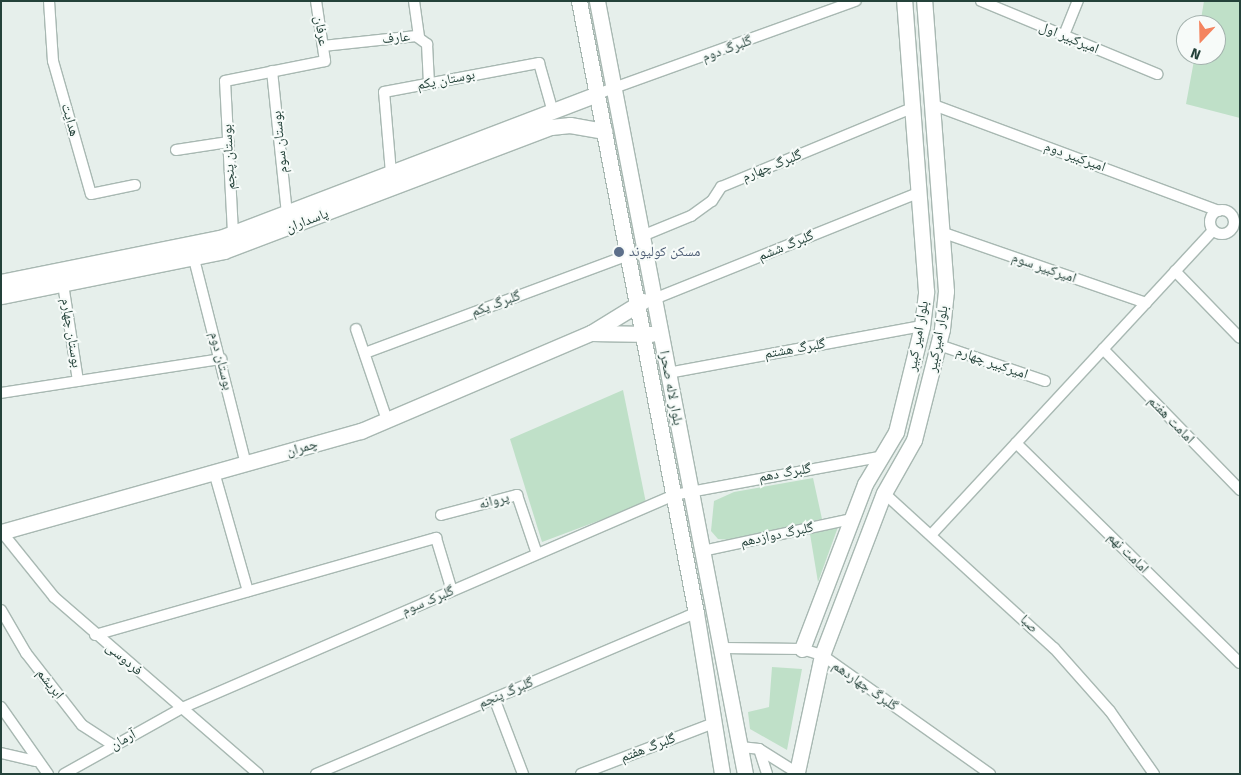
<!DOCTYPE html>
<html>
<head>
<meta charset="utf-8">
<style>
	body { margin:0 }
	#map { position:relative; width:1241px; height:775px; overflow:hidden; background:#e6efeb; font-family:"Fira Sans","Noto Naskh Arabic",sans-serif }
	div>[style] { position:absolute }
	.green>* { inset:0; background:#bfe0c8 }
	.roads { filter:drop-shadow(1px 0 #a8b8b2) drop-shadow(-1px 0 #a8b8b2) drop-shadow(0 1px #a8b8b2) drop-shadow(0 -1px #a8b8b2) }
	.street>* { height:10px; margin:-5px; padding:0 5px; transform-origin:5px; border-radius:5px; background:#fff }
	.street>.ring { margin:-5px; padding:0; box-sizing:content-box; background:none; border:10px solid #fff; border-radius:50% }
	.secondary>* { height:15px; margin:-7.5px; padding:0 7.5px; transform-origin:7.5px; border-radius:7.5px; background:#fff }
	.dots>* { width:14px; height:14px; translate:-50% -50%; box-sizing:border-box; border:2px solid #f7fbf9; border-radius:50% }
	span { translate:-50% -50%; white-space:nowrap; text-align:center; line-height:1.15; -webkit-text-stroke:4px #f7fbf9; paint-order:stroke }
	.street-label { font-size:14px; color:#24423a }
	.service-label { font-size:14px; color:#4e5e75 }
	.left { translate:0 -50%; text-align:left }
	.frame { position:absolute; inset:0; border:2px solid #24423a; pointer-events:none }
	.north { position:absolute; left:1176px; top:15px; width:50px; height:50px; box-sizing:border-box; background:#f7fbf9; border:1px solid #a3b1ad; border-radius:50%; rotate:201deg; font-size:14px; font-weight:700; line-height:20px; text-align:center; color:#24423a }
	.north::after { content:''; display:block; margin:auto; width:18px; height:22px; background:#f4845f; clip-path:polygon(50% 0,100% 100%,50% 72%,0 100%) }
</style>
</head>
<body>
<div id="map">
	<div class="green">
		<i style="clip-path:polygon(1204px 1px,1240px 1px,1240px 118px,1186px 104px,1195px 55px,1216px 55px,1216px 25px,1200px 25px)"></i>
		<i style="clip-path:polygon(623px 390px,646px 503px,542px 542px,510px 439px)"></i>
		<i style="clip-path:polygon(813px 478px,822px 519px,732px 540px,718px 539px,711px 531px,714px 501px,734px 492px)"></i>
		<i style="clip-path:polygon(838px 527px,818px 582px,810px 534px)"></i>
		<i style="clip-path:polygon(772px 667px,802px 669px,787px 750px,750px 729px,748px 712px,769px 707px)"></i>
	</div>
	<div class="roads">
		<div class="street">
			<i style="left:49px;top:1px;width:60px;rotate:86.2deg"></i>
			<i style="left:53px;top:61px;width:138px;rotate:74.1deg"></i>
			<i style="left:91px;top:194px;width:45px;rotate:-11.6deg"></i>
			<i style="left:414px;top:1px;width:37px;rotate:82deg"></i>
			<i style="left:981px;top:1px;width:191px;rotate:22.5deg"></i>
			<i style="left:1064px;top:35px;width:37px;rotate:-68deg"></i>
			<i style="left:323px;top:46px;width:94px;rotate:-6.1deg"></i>
			<i style="left:416px;top:36px;width:14px;rotate:36deg"></i>
			<i style="left:427px;top:44px;width:40px;rotate:87.1deg"></i>
			<i style="left:272px;top:71px;width:143px;rotate:84deg"></i>
			<i style="left:597px;top:94px;width:275px;rotate:-19.8deg"></i>
			<i style="left:931px;top:104px;width:307px;rotate:20.4deg"></i>
			<i style="left:176px;top:150px;width:53px;rotate:-8.7deg"></i>
			<i style="left:391px;top:173px;width:81px;rotate:-94.9deg"></i>
			<i style="left:384px;top:92px;width:158px;rotate:-10.6deg"></i>
			<i style="left:539px;top:63px;width:51px;rotate:74.1deg"></i>
			<i class="ring" style="left:1210px;top:210px;width:14px;height:14px"></i>
			<i style="left:941px;top:232px;width:217px;rotate:19.1deg"></i>
			<i style="left:233px;top:233px;width:152px;rotate:-93deg"></i>
			<i style="left:225px;top:81px;width:102px;rotate:-11.3deg"></i>
			<i style="left:325px;top:61px;width:61px;rotate:-98.5deg"></i>
			<i style="left:642px;top:236px;width:53px;rotate:-22.2deg"></i>
			<i style="left:691px;top:216px;width:26px;rotate:-36deg"></i>
			<i style="left:712px;top:201px;width:17px;rotate:-57deg"></i>
			<i style="left:721px;top:187px;width:207px;rotate:-22.5deg"></i>
			<i style="left:194px;top:259px;width:211px;rotate:75.8deg"></i>
			<i style="left:1175px;top:271px;width:93px;rotate:45.9deg"></i>
			<i style="left:63px;top:284px;width:98px;rotate:81.2deg"></i>
			<i style="left:654px;top:299px;width:284px;rotate:-21.9deg"></i>
			<i style="left:356px;top:329px;width:96px;rotate:71.2deg"></i>
			<i style="left:939px;top:345px;width:112px;rotate:18.8deg"></i>
			<i style="left:1103px;top:349px;width:197px;rotate:45.8deg"></i>
			<i style="left:365px;top:353px;width:281px;rotate:-20.4deg"></i>
			<i style="left:668px;top:373px;width:258px;rotate:-10.5deg"></i>
			<i style="left:1px;top:393px;width:223px;rotate:-8.8deg"></i>
			<i style="left:1016px;top:443px;width:314px;rotate:44.5deg"></i>
			<i style="left:214px;top:472px;width:124px;rotate:74.1deg"></i>
			<i style="left:884px;top:493px;width:230px;rotate:42.4deg"></i>
			<i style="left:1054px;top:648px;width:84px;rotate:48.4deg"></i>
			<i style="left:1110px;top:711px;width:77px;rotate:55.1deg"></i>
			<i style="left:441px;top:515px;width:79px;rotate:-14.7deg"></i>
			<i style="left:517px;top:495px;width:62px;rotate:71.3deg"></i>
			<i style="left:1px;top:531px;width:85px;rotate:51.2deg"></i>
			<i style="left:54px;top:597px;width:270px;rotate:40.9deg"></i>
			<i style="left:931px;top:535px;width:415px;rotate:-47.2deg"></i>
			<i style="left:702px;top:551px;width:152px;rotate:-12.1deg"></i>
			<i style="left:1px;top:610px;width:50px;rotate:59.8deg"></i>
			<i style="left:26px;top:653px;width:91px;rotate:52.1deg"></i>
			<i style="left:82px;top:725px;width:37px;rotate:33deg"></i>
			<i style="left:95px;top:635px;width:355px;rotate:-15.9deg"></i>
			<i style="left:436px;top:538px;width:55px;rotate:73.2deg"></i>
			<i style="left:723px;top:648px;width:79px;rotate:0.7deg"></i>
			<i style="left:802px;top:649px;width:21px;rotate:17deg"></i>
			<i style="left:822px;top:655px;width:206px;rotate:35.3deg"></i>
			<i style="left:494px;top:698px;width:81px;rotate:69.1deg"></i>
			<i style="left:1px;top:707px;width:82px;rotate:55deg"></i>
			<i style="left:741px;top:747px;width:18px;rotate:6deg"></i>
			<i style="left:759px;top:749px;width:47px;rotate:32deg"></i>
			<i style="left:759px;top:749px;width:26px;rotate:72deg"></i>
			<i style="left:1px;top:753px;width:36px;rotate:13deg"></i>
			<i style="left:64px;top:774px;width:135px;rotate:-29.2deg"></i>
			<i style="left:182px;top:708px;width:536px;rotate:-23.41deg"></i>
			<i style="left:674px;top:495px;width:209px;rotate:-10.5deg"></i>
			<i style="left:316px;top:774px;width:413px;rotate:-23deg"></i>
			<i style="left:581px;top:774px;width:142px;rotate:-21deg"></i>
		</div>
		<div class="secondary">
			<i style="left:579px;top:1px;width:623px;rotate:79.18deg"></i>
			<i style="left:696px;top:613px;width:163px;rotate:80.8deg"></i>
			<i style="left:597px;top:1px;width:787px;rotate:79.16deg"></i>
			<i style="left:1px;top:282px;width:223px;rotate:-11.4deg"></i>
			<i style="left:220px;top:238px;width:404px;rotate:-20.9deg"></i>
			<i style="left:1px;top:296px;width:227px;rotate:-11.4deg"></i>
			<i style="left:224px;top:251px;width:350px;rotate:-20.8deg"></i>
			<i style="left:551px;top:127px;width:19px;rotate:-6deg"></i>
			<i style="left:570px;top:125px;width:35px;rotate:10deg"></i>
			<i style="left:643px;top:301px;width:61px;rotate:148.4deg"></i>
			<i style="left:591px;top:333px;width:60px;rotate:1deg"></i>
			<i style="left:1px;top:532px;width:374px;rotate:-15.7deg"></i>
			<i style="left:361px;top:431px;width:250px;rotate:-23.1deg"></i>
			<i style="left:802px;top:649px;width:177px;rotate:-69.1deg"></i>
			<i style="left:865px;top:484px;width:61px;rotate:-59.2deg"></i>
			<i style="left:896px;top:432px;width:109px;rotate:-76.2deg"></i>
			<i style="left:922px;top:326px;width:35px;rotate:-83deg"></i>
			<i style="left:926px;top:291px;width:291px;rotate:-94.3deg"></i>
			<i style="left:797px;top:772px;width:120px;rotate:-77.9deg"></i>
			<i style="left:822px;top:655px;width:173px;rotate:-69.1deg"></i>
			<i style="left:884px;top:493px;width:61px;rotate:-60.5deg"></i>
			<i style="left:914px;top:440px;width:114px;rotate:-75.8deg"></i>
			<i style="left:942px;top:329px;width:38px;rotate:-84deg"></i>
			<i style="left:946px;top:291px;width:291px;rotate:-94.3deg"></i>
		</div>
	</div>
	<div class="dots">
		<i style="left:619px;top:252px;background:#5c6f8a"></i>
	</div>
	<div class="street-label">
		<span style="left:321px;top:31px;rotate:81deg">عرفان</span>
		<span style="left:396px;top:38px;rotate:-5deg">عارف</span>
		<span style="left:1069px;top:38px;rotate:22deg">امیرکبیر اول</span>
		<span style="left:727px;top:49px;rotate:-20deg">گلبرگ دوم</span>
		<span style="left:446px;top:80px;rotate:-11deg">بوستان یکم</span>
		<span style="left:70px;top:120px;rotate:74deg">هدایت</span>
		<span style="left:280px;top:142px;rotate:-96deg">بوستان سوم</span>
		<span style="left:229px;top:157px;rotate:-93deg">بوستان پنجم</span>
		<span style="left:1075px;top:157px;rotate:20deg">امیرکبیر دوم</span>
		<span style="left:772px;top:166px;rotate:-22deg">گلبرگ چهارم</span>
		<span style="left:307px;top:221px;rotate:-21deg">پاسداران</span>
		<span style="left:786px;top:246px;rotate:-22deg">گلبرگ ششم</span>
		<span style="left:1044px;top:268px;rotate:19deg">امیرکبیر سوم</span>
		<span style="left:496px;top:304px;rotate:-20deg">گلبرگ یکم</span>
		<span style="left:71px;top:333px;rotate:81deg">بوستان چهارم</span>
		<span style="left:918px;top:336px;rotate:-80deg">بلوار امیر کبیر</span>
		<span style="left:938px;top:339px;rotate:-80deg">بلوار امیرکبیر</span>
		<span style="left:795px;top:349px;rotate:-10deg">گلبرگ هشتم</span>
		<span style="left:221px;top:361px;rotate:76deg">بوستان دوم</span>
		<span style="left:992px;top:363px;rotate:19deg">امیرکبیر چهارم</span>
		<span style="left:671px;top:388px;rotate:79deg">بلوار لاله صحرا</span>
		<span style="left:1171px;top:420px;rotate:46deg">امامت هفتم</span>
		<span style="left:302px;top:448px;rotate:-16deg">چمران</span>
		<span style="left:785px;top:473px;rotate:-10deg">گلبرگ دهم</span>
		<span style="left:494px;top:501px;rotate:-15deg">پروانه</span>
		<span style="left:777px;top:535px;rotate:-12deg">گلبرگ دوازدهم</span>
		<span style="left:1128px;top:553px;rotate:45deg">امامت نهم</span>
		<span style="left:428px;top:601px;rotate:-23deg">گلبرک سوم</span>
		<span style="left:1029px;top:624px;rotate:44deg">صبا</span>
		<span style="left:124px;top:659px;rotate:40deg">فردوسی</span>
		<span style="left:50px;top:684px;rotate:52deg">ابریشم</span>
		<span style="left:865px;top:686px;rotate:35deg">گلبرگ چهاردهم</span>
		<span style="left:506px;top:693px;rotate:-23deg">گلبرگ پنجم</span>
		<span style="left:123px;top:740px;rotate:-29deg">آرمان</span>
		<span style="left:648px;top:748px;rotate:-21deg">گلبرگ هفتم</span>
	</div>
	<div class="service-label">
		<span class="left" style="left:629px;top:252px">مسکن کولیوند</span>
	</div>
	<div class="frame"></div>
	<div class="north">N</div>
</div>
</body>
</html>
